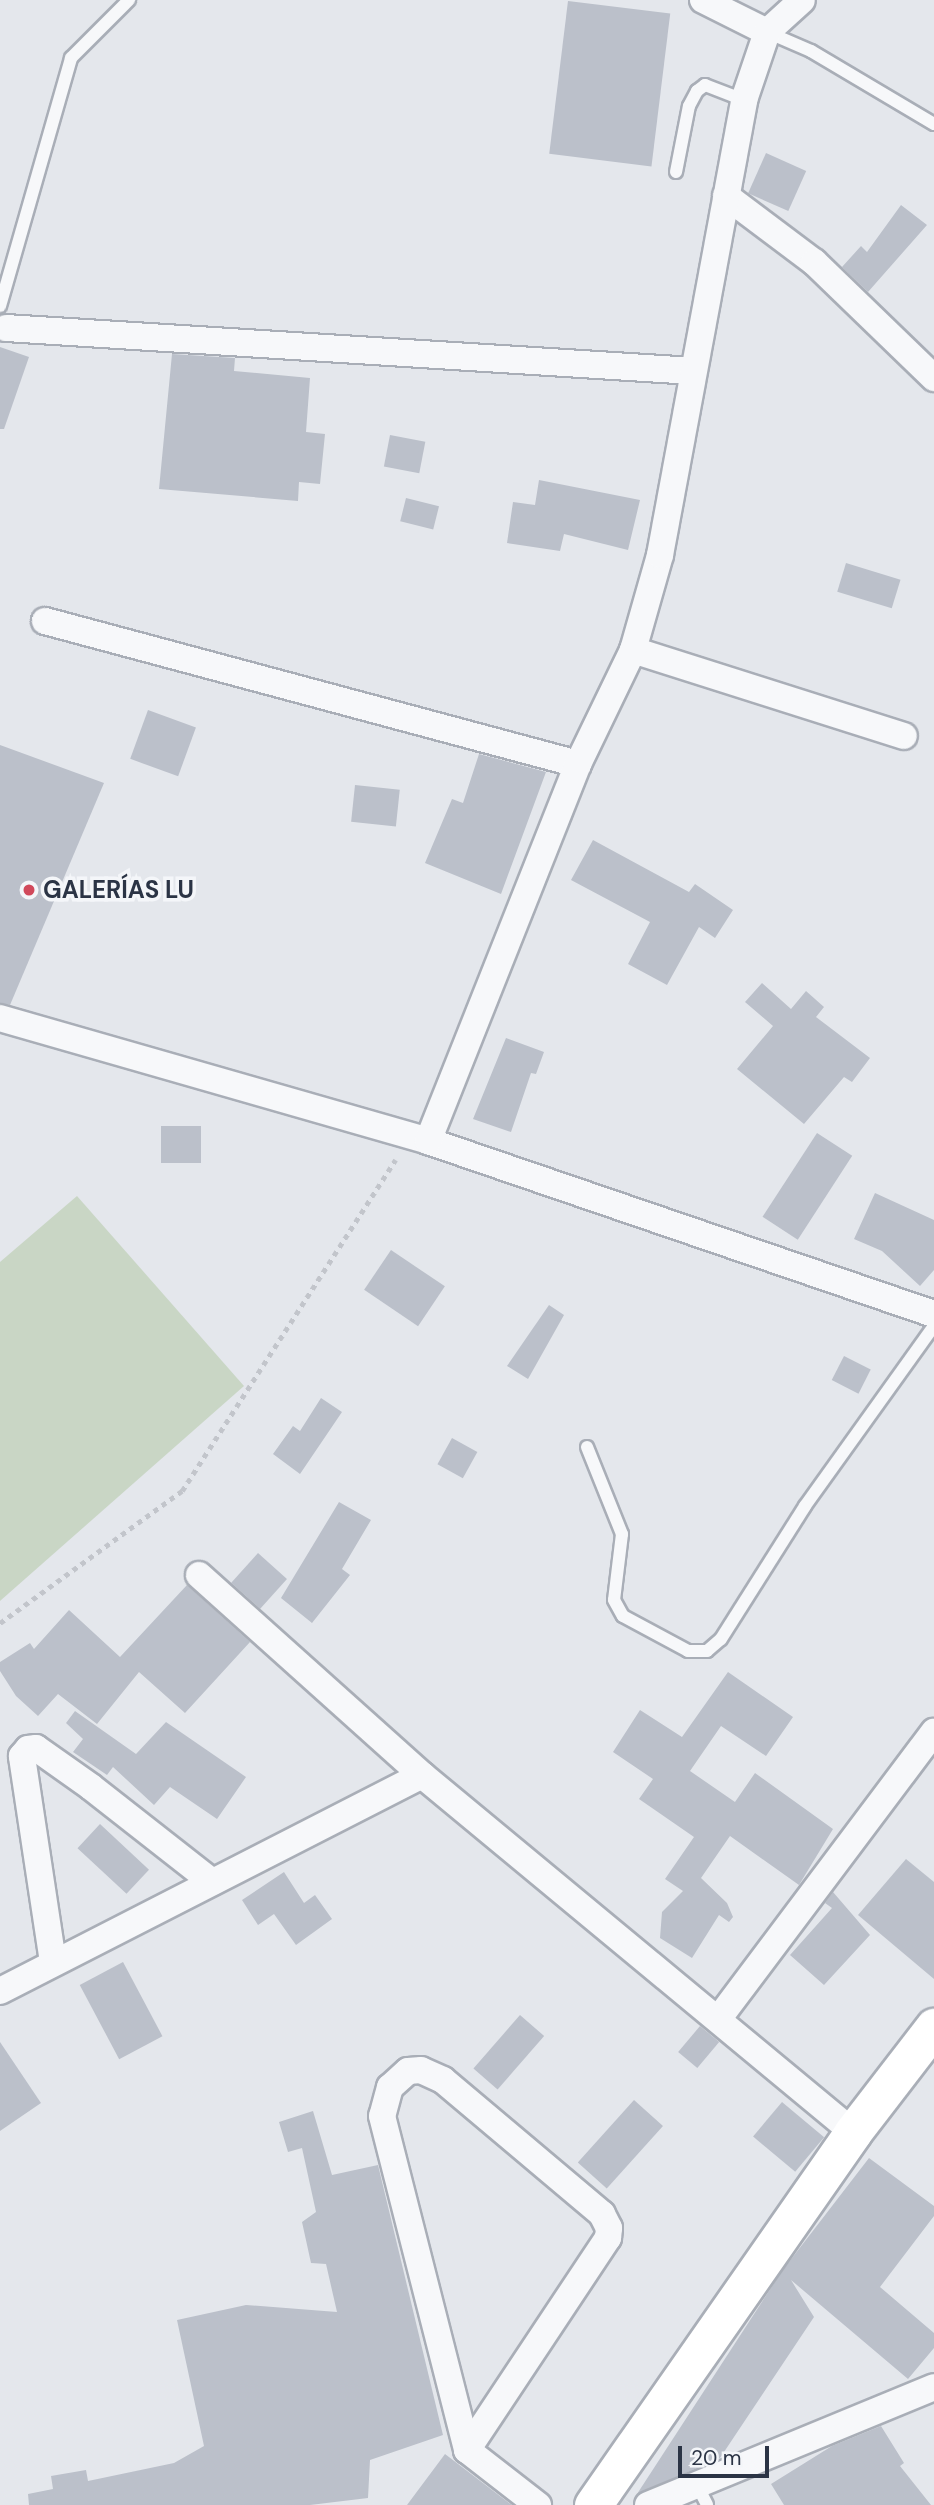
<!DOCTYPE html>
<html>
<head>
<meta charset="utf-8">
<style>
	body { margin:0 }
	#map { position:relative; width:934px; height:2505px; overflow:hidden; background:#e4e7ec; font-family:"DM Sans",sans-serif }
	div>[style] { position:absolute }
	.green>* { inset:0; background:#c9d6c5 }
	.building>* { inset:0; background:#bbc0ca; transform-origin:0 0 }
	.path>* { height:4.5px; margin-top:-2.25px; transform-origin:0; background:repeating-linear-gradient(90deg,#c2c5cb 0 5px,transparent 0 10px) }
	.roads { filter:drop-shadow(2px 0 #a9aeb7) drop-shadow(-2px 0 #a9aeb7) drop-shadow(0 2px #a9aeb7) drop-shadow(0 -2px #a9aeb7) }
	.lane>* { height:12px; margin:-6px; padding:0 6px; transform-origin:6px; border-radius:6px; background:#f7f8fa }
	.street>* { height:26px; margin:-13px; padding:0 13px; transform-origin:13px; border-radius:13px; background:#f7f8fa }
	.secondary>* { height:37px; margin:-18.5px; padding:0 18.5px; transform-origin:18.5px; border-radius:18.5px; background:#fff }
	.dots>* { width:19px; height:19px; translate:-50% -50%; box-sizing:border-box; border:4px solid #f4f6f9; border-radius:50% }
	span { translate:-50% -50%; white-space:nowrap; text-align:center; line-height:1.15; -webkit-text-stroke:7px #f4f6f9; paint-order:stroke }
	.poi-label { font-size:24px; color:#2b3445; font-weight:700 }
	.left { translate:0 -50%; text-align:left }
	.scale { position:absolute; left:678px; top:2446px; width:91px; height:32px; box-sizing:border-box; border:4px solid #2b3445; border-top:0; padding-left:9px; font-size:21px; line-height:24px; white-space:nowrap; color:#2b3445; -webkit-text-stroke:5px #f4f6f9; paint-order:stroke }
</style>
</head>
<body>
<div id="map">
	<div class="green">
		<i style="clip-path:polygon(77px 1196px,244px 1386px,0 1601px,0 1262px)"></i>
	</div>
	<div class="building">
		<i style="left:568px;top:1px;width:103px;height:154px;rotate:7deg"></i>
		<i style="left:766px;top:153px;width:44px;height:44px;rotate:24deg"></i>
		<i style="clip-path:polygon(901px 205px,927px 225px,868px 292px,842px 267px,861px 246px,867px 252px)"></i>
		<i style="clip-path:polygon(0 347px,29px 357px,4px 429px,0 429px)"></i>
		<i style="clip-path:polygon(172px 354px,235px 358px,234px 371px,310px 378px,306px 432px,325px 434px,320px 484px,299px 482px,298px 501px,159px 489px)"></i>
		<i style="left:390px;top:435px;width:36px;height:32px;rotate:11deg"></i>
		<i style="clip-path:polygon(539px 480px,640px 500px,628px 550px,564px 534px,560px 551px,507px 543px,513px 502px,535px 505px)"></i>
		<i style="left:406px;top:498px;width:34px;height:24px;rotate:14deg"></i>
		<i style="left:846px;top:563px;width:57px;height:30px;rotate:17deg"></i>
		<i style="left:148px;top:710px;width:51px;height:52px;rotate:20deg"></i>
		<i style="clip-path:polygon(0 745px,104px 783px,10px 1005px,0 1003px)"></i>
		<i style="clip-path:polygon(479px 754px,546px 772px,501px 894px,425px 863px,452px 799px,463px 803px)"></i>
		<i style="left:355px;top:785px;width:45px;height:37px;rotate:6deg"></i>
		<i style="clip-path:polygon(593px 840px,689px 892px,695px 884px,733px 910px,715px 938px,699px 927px,667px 985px,628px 964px,650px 922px,571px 880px)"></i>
		<i style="clip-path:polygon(762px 983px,791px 1009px,806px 991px,824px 1007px,816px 1017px,870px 1058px,852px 1082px,844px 1077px,804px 1124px,737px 1069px,773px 1026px,745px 1002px)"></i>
		<i style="clip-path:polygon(506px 1038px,544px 1052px,536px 1074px,531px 1073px,511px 1132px,473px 1119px)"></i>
		<i style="left:161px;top:1126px;width:40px;height:37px"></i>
		<i style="left:817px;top:1133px;width:42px;height:100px;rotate:33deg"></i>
		<i style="clip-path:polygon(875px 1193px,934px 1220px,934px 1270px,920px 1286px,882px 1251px,854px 1239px)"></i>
		<i style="left:391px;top:1250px;width:65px;height:48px;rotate:34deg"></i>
		<i style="clip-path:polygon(549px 1305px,564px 1315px,528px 1379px,507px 1366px)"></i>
		<i style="left:844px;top:1356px;width:30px;height:27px;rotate:27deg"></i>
		<i style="clip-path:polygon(321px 1398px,342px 1412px,300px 1474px,273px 1454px,293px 1426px,300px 1431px)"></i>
		<i style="left:452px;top:1438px;width:29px;height:30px;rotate:29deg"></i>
		<i style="clip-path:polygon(339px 1502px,371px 1520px,342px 1569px,350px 1575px,312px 1623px,281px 1598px)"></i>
		<i style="left:258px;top:1553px;width:39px;height:40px;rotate:42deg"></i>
		<i style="clip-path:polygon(187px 1585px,250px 1642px,185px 1713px,139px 1672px,97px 1724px,58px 1694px,38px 1716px,16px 1696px,0 1671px,0 1662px,30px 1643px,34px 1649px,69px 1610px,120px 1657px)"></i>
		<i style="clip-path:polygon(728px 1672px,793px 1717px,766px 1756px,721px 1726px,690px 1771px,735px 1802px,755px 1773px,833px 1829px,799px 1885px,730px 1836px,701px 1878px,727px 1903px,733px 1917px,729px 1922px,719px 1915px,692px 1958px,660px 1938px,662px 1912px,683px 1891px,665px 1879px,694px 1837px,639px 1799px,653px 1779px,613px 1752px,640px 1710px,682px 1737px)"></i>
		<i style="clip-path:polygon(75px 1711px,136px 1754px,166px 1722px,246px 1777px,217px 1819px,170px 1787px,154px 1805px,113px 1767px,107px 1775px,73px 1752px,83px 1739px,66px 1723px)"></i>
		<i style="left:100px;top:1824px;width:67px;height:33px;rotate:43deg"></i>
		<i style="clip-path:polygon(906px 1859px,934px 1882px,934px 1979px,858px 1915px)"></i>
		<i style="clip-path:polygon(284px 1872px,304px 1903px,315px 1895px,332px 1919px,296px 1945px,274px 1914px,258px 1925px,242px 1900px)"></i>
		<i style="clip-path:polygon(833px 1892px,870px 1935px,824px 1985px,790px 1955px,832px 1908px,825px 1903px)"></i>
		<i style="left:123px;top:1962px;width:84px;height:49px;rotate:62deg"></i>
		<i style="left:520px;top:2015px;width:32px;height:71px;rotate:41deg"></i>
		<i style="left:700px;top:2026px;width:25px;height:34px;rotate:40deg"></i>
		<i style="clip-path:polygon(0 2042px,41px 2103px,0 2131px)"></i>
		<i style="left:634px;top:2100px;width:39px;height:84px;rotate:42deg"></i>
		<i style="left:782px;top:2102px;width:55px;height:45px;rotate:40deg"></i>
		<i style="clip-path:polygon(313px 2111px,332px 2175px,378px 2165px,443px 2435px,370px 2460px,368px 2498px,310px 2505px,29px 2505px,28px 2494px,53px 2489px,51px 2476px,86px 2470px,88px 2481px,174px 2463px,204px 2446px,177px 2320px,246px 2305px,337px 2312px,326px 2264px,311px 2263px,302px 2222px,316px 2212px,302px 2148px,288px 2152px,279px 2122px)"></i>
		<i style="clip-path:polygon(869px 2158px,934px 2206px,934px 2216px,880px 2287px,934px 2333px,934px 2348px,908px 2379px,791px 2280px,814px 2317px,720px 2458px,637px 2494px,782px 2271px)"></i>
		<i style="clip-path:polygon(881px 2426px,904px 2463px,900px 2466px,931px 2505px,784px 2505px,771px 2484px,832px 2446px)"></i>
		<i style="clip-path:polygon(445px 2454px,509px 2503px,512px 2505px,407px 2505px)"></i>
	</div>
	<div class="path">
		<i style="left:0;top:1623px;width:225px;rotate:-36deg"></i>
		<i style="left:182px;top:1491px;width:394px;rotate:-57.2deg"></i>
	</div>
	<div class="roads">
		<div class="lane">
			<i style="left:767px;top:32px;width:48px;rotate:23.4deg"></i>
			<i style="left:811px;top:51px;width:143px;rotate:30.7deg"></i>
			<i style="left:676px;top:172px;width:67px;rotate:-78.9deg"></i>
			<i style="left:689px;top:106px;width:17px;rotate:-62deg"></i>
			<i style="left:697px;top:91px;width:10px;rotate:-37deg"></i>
			<i style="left:705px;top:85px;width:42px;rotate:21deg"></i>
			<i style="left:0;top:306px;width:258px;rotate:-74deg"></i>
			<i style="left:71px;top:58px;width:82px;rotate:-45deg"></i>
			<i style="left:587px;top:1447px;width:94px;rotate:68.1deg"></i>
			<i style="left:622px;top:1534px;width:66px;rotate:96.9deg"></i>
			<i style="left:614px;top:1600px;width:18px;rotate:61deg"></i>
			<i style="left:623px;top:1616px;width:74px;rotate:28.3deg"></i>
			<i style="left:688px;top:1651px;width:19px"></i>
			<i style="left:707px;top:1651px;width:18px;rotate:-41deg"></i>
			<i style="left:721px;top:1639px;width:157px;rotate:-57.7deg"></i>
			<i style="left:805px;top:1506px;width:221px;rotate:-54.4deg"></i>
			<i style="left:698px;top:2487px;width:20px;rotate:63deg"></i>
		</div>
		<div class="street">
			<i style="left:703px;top:0;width:72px;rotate:26.6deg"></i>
			<i style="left:726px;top:196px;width:110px;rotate:36.9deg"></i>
			<i style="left:814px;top:262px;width:167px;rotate:44deg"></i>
			<i style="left:6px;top:328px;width:688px;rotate:3.58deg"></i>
			<i style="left:45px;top:621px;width:552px;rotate:15.02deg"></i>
			<i style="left:633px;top:650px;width:284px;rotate:17.6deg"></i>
			<i style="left:0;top:1018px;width:445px;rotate:16deg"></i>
			<i style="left:428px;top:1141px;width:535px;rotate:18.88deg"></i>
			<i style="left:428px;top:1141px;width:406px;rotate:-68.3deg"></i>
			<i style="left:578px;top:764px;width:127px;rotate:-64.2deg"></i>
			<i style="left:633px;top:650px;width:99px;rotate:-74.1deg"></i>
			<i style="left:660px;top:555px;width:463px;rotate:-79.5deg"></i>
			<i style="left:744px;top:100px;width:72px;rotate:-71.3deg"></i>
			<i style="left:767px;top:32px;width:47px;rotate:-42.4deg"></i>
			<i style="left:199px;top:1575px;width:300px;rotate:41.9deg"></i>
			<i style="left:422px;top:1775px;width:560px;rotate:39.64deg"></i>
			<i style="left:53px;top:1962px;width:208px;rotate:-98.6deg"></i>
			<i style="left:22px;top:1756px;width:9px;rotate:-49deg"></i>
			<i style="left:28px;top:1749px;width:8px;rotate:-7deg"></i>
			<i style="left:36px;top:1748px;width:67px;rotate:35.3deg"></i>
			<i style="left:91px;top:1787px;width:154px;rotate:38.1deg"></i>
			<i style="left:0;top:1991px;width:474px;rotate:-27.1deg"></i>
			<i style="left:719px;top:2018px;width:358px;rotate:-53.1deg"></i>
			<i style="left:467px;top:2450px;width:255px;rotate:-56.4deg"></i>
			<i style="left:608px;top:2238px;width:10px;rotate:-84deg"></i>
			<i style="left:609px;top:2228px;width:16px;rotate:-117deg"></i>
			<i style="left:602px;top:2214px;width:208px;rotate:-139.9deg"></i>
			<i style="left:443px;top:2080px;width:24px;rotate:-156deg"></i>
			<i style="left:421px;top:2070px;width:13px;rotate:176deg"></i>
			<i style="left:408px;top:2071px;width:24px;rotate:138deg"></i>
			<i style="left:390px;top:2087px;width:30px;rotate:105deg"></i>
			<i style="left:382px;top:2116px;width:345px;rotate:75.7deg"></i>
			<i style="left:467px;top:2450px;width:90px;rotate:37.8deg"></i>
			<i style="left:648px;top:2505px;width:309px;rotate:-22.4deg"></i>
		</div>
		<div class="secondary">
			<i style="left:593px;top:2505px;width:455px;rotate:-55.1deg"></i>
			<i style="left:853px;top:2132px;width:133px;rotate:-52.4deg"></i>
		</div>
	</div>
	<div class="dots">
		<i style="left:29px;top:890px;background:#d1495b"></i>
	</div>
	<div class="poi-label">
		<span class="left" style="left:43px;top:890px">GALERÍAS LU</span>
	</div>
	<div class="scale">20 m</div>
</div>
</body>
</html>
